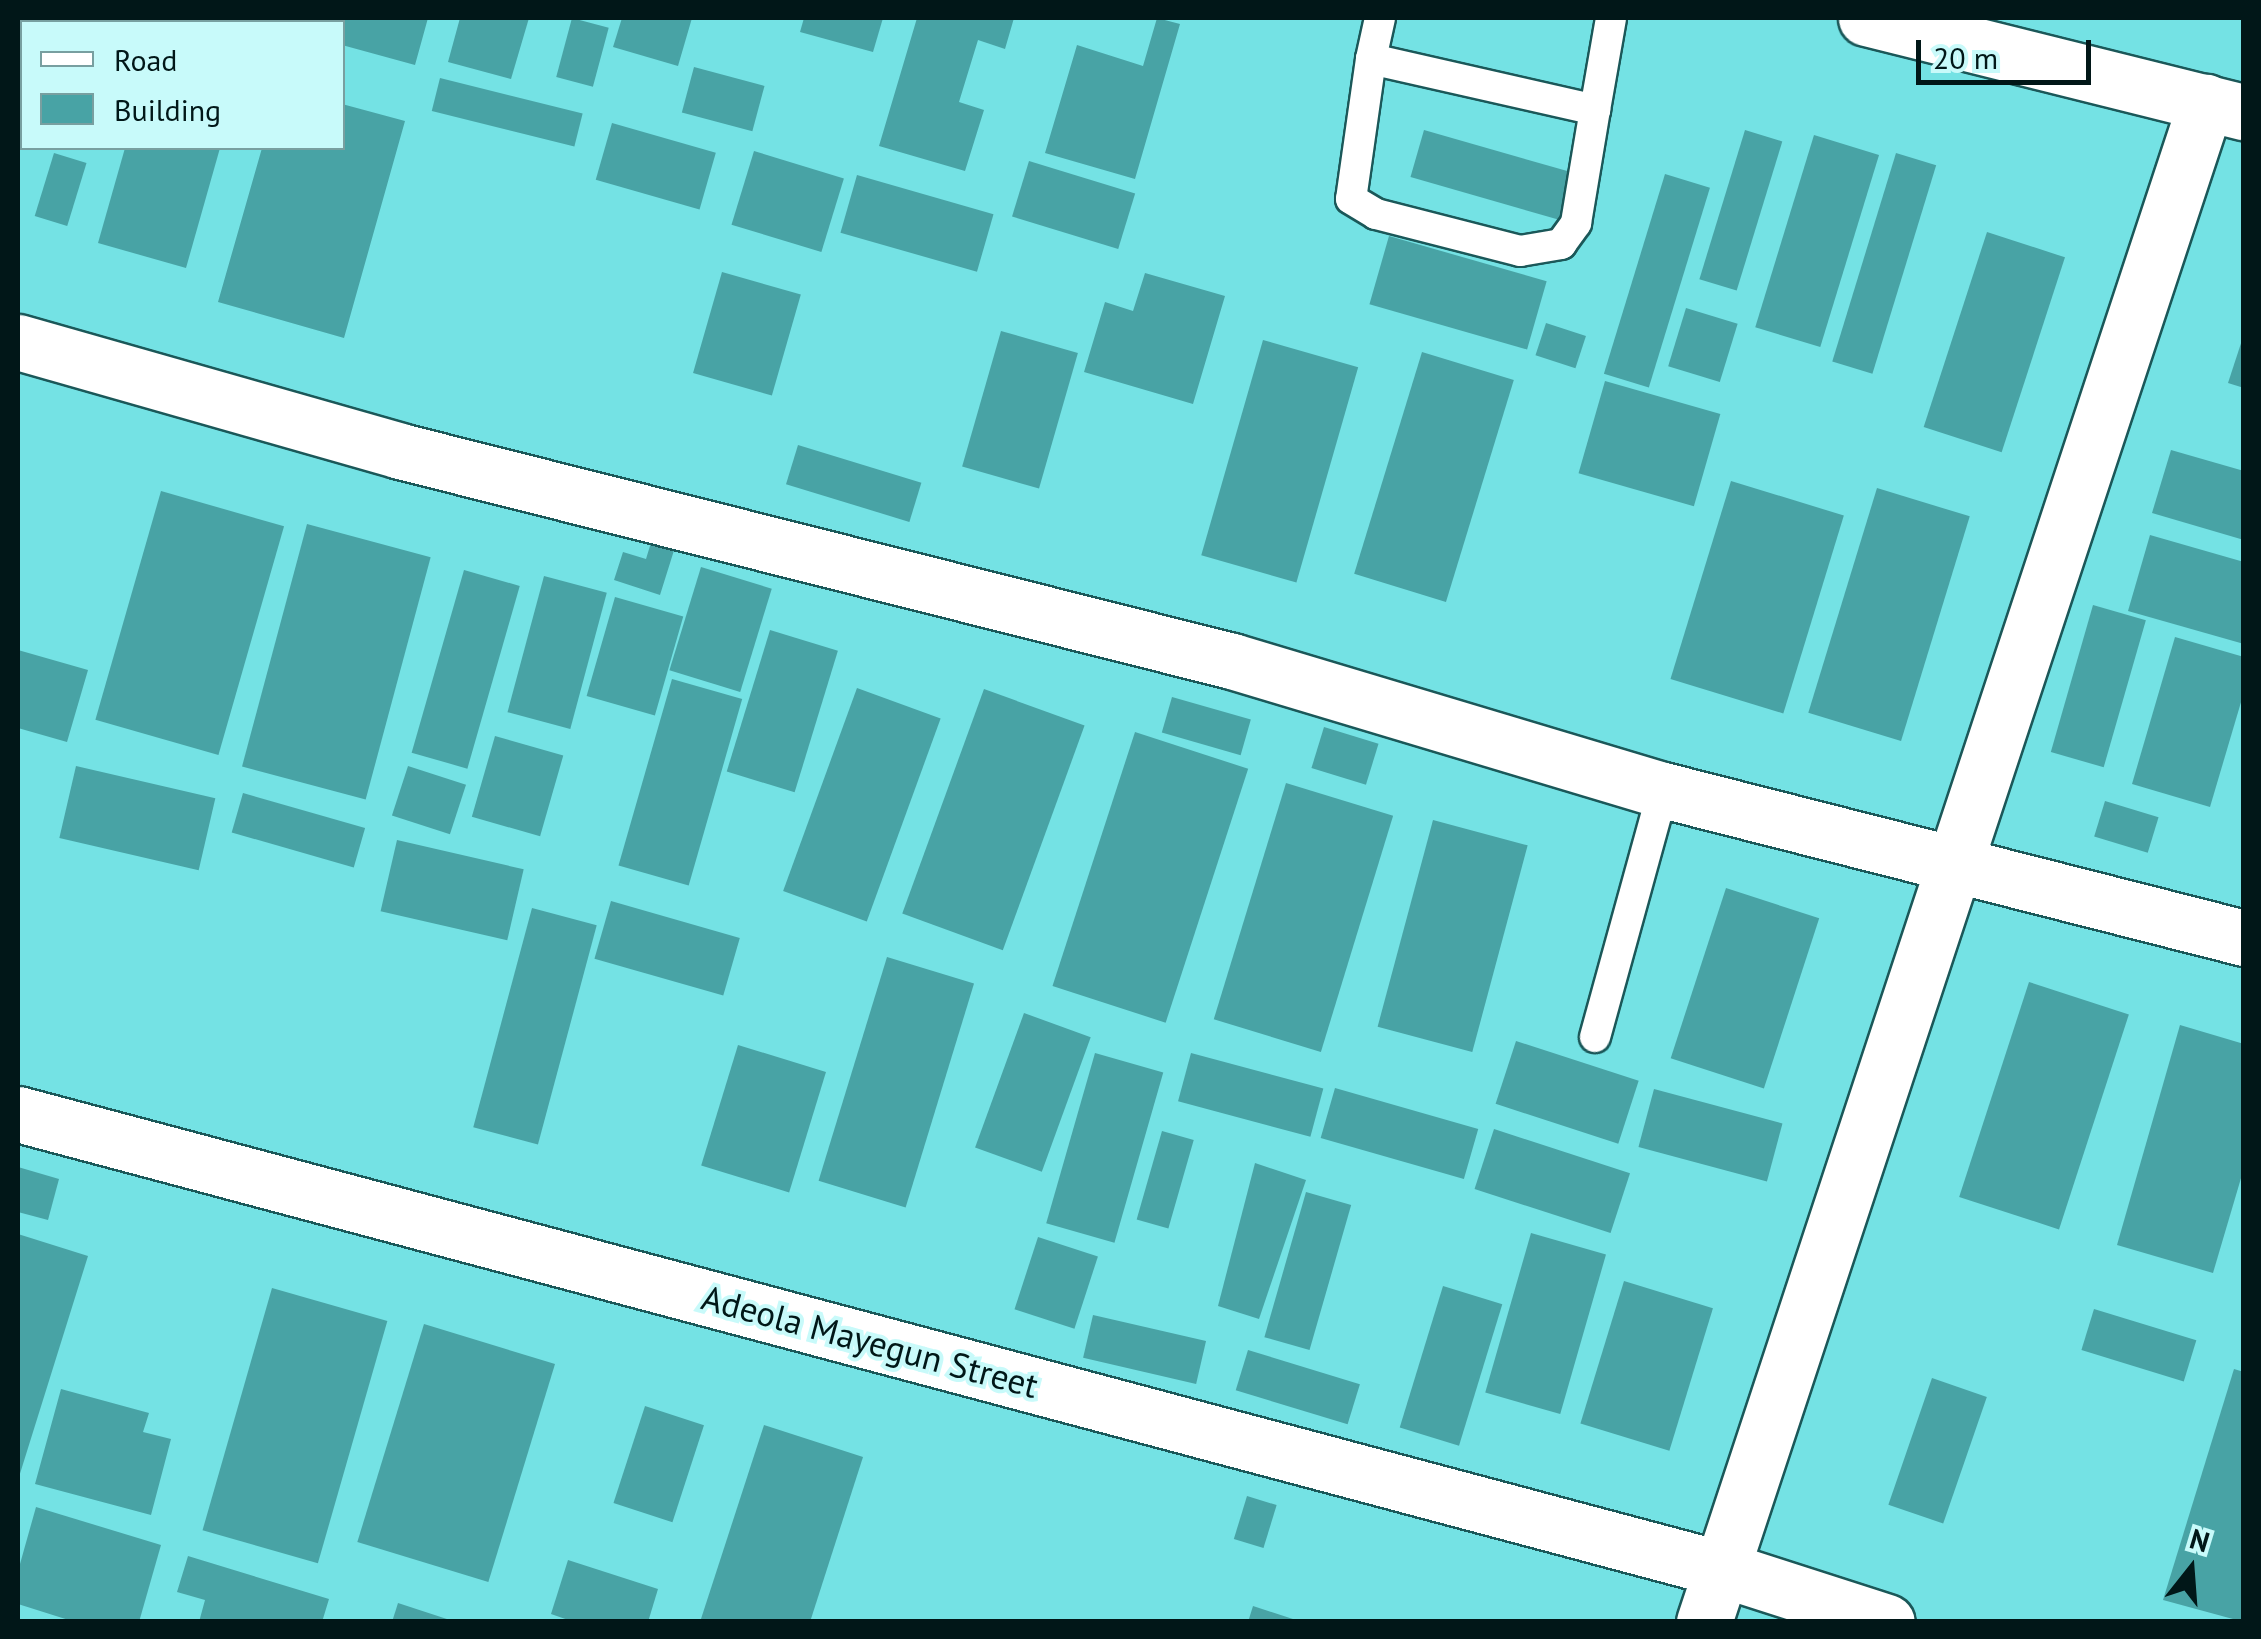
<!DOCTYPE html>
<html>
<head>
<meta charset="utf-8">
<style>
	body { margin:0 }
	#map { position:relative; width:2261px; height:1639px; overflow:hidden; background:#74e2e4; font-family:"PT Sans",sans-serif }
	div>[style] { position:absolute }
	.building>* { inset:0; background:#48a3a5; transform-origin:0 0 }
	.roads { filter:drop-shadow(2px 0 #1b5859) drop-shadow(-2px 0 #1b5859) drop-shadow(0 2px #1b5859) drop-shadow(0 -2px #1b5859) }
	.lane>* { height:30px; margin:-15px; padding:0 15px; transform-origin:15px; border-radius:15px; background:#fff }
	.street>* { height:55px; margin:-27.5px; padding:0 27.5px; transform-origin:27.5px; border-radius:27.5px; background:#fff }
	.secondary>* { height:55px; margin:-27.5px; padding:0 27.5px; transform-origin:27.5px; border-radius:27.5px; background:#fff }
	span { translate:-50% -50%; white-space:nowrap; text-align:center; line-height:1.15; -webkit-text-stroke:8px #c8fafa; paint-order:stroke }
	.street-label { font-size:35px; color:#011718 }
	.frame { position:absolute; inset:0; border:20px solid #011718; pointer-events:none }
	.legend { position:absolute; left:20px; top:20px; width:325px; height:130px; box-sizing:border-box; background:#c8fafa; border:2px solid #789fa0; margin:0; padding:12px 18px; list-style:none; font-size:30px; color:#011718 }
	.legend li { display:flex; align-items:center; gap:20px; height:50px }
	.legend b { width:50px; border:2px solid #789fa0 }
	.north { position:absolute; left:2141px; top:1519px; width:100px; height:100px; -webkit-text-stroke:8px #c8fafa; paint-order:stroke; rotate:17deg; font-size:28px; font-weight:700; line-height:40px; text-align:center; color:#011718 }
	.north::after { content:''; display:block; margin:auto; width:35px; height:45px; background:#011718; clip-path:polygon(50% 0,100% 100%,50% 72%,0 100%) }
	.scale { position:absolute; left:1916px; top:40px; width:175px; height:45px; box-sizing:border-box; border:5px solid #011718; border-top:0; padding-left:12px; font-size:30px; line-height:35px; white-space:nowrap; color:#011718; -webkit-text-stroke:8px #c8fafa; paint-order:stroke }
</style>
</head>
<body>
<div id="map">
	<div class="building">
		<i style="clip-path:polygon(18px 18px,109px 18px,22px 22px,22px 46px)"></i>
		<i style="clip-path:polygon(321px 18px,428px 18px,415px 65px,342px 45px,342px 22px,320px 22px)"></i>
		<i style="clip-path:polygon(460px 18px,529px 18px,511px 79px,448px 62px)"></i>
		<i style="left:572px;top:18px;width:38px;height:61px;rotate:15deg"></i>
		<i style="clip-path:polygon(622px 18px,692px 18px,678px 66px,613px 47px)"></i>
		<i style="clip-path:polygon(804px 18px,883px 18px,873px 52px,800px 32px)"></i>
		<i style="clip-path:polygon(917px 18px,1014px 18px,1005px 49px,978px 40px,959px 102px,984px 110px,965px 171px,879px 146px)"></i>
		<i style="clip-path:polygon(1157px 18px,1180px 24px,1135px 179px,1045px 153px,1077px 45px,1143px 66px)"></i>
		<i style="left:694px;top:67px;width:73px;height:47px;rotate:15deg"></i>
		<i style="left:440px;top:78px;width:147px;height:34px;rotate:14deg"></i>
		<i style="clip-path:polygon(342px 104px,405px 121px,344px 338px,218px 302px,262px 148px,342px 148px)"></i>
		<i style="left:612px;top:123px;width:108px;height:59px;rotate:16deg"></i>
		<i style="left:1424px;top:130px;width:160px;height:49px;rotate:16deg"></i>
		<i style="left:1745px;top:130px;width:39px;height:156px;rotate:17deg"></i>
		<i style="left:1814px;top:135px;width:68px;height:201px;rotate:17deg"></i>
		<i style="clip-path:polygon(125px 148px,220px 148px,186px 268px,98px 243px)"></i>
		<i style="left:754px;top:151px;width:94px;height:77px;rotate:17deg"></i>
		<i style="left:54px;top:153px;width:34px;height:66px;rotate:17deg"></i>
		<i style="left:1896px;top:153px;width:42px;height:218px;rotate:17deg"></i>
		<i style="left:1029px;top:161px;width:111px;height:58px;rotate:17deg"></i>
		<i style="left:1665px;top:174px;width:47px;height:209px;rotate:17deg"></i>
		<i style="left:857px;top:175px;width:142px;height:60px;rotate:16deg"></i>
		<i style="left:1987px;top:232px;width:82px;height:205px;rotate:18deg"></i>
		<i style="left:1389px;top:236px;width:164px;height:71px;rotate:16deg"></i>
		<i style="left:722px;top:272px;width:82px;height:105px;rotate:16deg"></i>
		<i style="clip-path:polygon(1145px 273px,1225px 296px,1193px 404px,1084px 372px,1105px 302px,1133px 311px)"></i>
		<i style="left:1686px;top:308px;width:54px;height:61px;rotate:17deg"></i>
		<i style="left:1546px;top:323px;width:42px;height:34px;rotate:18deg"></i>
		<i style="left:1001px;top:331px;width:80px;height:141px;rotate:16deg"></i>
		<i style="clip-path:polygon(2244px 334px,2244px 388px,2228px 383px)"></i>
		<i style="left:1263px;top:340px;width:99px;height:224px;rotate:16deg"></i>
		<i style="left:1422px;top:352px;width:96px;height:232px;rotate:17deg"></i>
		<i style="left:1605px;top:381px;width:120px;height:96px;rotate:16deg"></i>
		<i style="left:798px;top:445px;width:129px;height:41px;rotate:17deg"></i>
		<i style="clip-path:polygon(2171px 450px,2244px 471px,2244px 540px,2152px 513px)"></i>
		<i style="left:1731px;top:481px;width:118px;height:207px;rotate:17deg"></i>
		<i style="left:1877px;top:488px;width:97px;height:235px;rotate:17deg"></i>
		<i style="left:161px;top:491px;width:128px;height:238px;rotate:16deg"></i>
		<i style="left:307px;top:524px;width:128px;height:251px;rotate:15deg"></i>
		<i style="clip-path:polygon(2150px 535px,2244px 562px,2244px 644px,2128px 611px)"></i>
		<i style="clip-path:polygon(653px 536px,676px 544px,660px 595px,614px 580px,623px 552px,646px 559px)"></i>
		<i style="left:701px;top:567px;width:74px;height:108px;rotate:17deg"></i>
		<i style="left:464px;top:570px;width:58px;height:190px;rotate:16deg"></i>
		<i style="left:544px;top:576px;width:65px;height:141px;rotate:15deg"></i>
		<i style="left:615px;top:597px;width:71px;height:103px;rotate:16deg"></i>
		<i style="left:2093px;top:605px;width:55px;height:153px;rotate:16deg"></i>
		<i style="left:770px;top:630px;width:71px;height:148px;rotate:17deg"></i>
		<i style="clip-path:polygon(2175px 637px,2244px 657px,2244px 692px,2210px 807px,2132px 784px)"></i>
		<i style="clip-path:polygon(18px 650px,88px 670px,67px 742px,18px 728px)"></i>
		<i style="left:672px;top:679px;width:73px;height:194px;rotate:16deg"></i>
		<i style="left:857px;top:688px;width:89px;height:216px;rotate:20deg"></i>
		<i style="left:984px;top:689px;width:107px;height:239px;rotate:20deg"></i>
		<i style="left:1172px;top:697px;width:82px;height:37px;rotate:16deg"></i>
		<i style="left:1324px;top:727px;width:57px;height:43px;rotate:17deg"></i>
		<i style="left:1135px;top:732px;width:119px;height:267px;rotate:18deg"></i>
		<i style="left:495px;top:736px;width:71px;height:84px;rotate:16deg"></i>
		<i style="left:76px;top:766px;width:143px;height:74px;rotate:13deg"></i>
		<i style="left:408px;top:766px;width:61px;height:52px;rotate:18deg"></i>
		<i style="left:1286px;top:783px;width:112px;height:247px;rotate:17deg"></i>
		<i style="left:243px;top:793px;width:127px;height:41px;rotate:16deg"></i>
		<i style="left:2105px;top:801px;width:56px;height:37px;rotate:17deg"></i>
		<i style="left:1433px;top:820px;width:98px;height:214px;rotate:15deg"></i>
		<i style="left:397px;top:840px;width:130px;height:73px;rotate:13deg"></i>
		<i style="left:1726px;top:888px;width:98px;height:179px;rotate:18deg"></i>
		<i style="left:611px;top:901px;width:134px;height:60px;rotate:16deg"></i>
		<i style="left:532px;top:908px;width:67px;height:227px;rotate:15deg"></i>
		<i style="left:887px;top:957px;width:91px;height:234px;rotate:17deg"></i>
		<i style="left:2029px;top:982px;width:105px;height:226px;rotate:18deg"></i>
		<i style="left:1024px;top:1013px;width:71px;height:143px;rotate:20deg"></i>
		<i style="clip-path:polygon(2180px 1025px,2244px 1044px,2244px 1168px,2213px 1273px,2117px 1245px)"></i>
		<i style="left:1516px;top:1041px;width:129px;height:66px;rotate:18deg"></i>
		<i style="left:738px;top:1045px;width:92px;height:126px;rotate:17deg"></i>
		<i style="left:1095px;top:1053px;width:71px;height:177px;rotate:16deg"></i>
		<i style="left:1191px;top:1053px;width:137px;height:50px;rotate:15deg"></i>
		<i style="left:1335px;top:1088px;width:149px;height:52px;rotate:16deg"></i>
		<i style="left:1654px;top:1089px;width:133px;height:60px;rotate:15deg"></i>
		<i style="left:1494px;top:1129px;width:143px;height:63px;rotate:18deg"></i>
		<i style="left:1162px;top:1131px;width:33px;height:92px;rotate:16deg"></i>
		<i style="clip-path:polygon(1255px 1163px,1306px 1180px,1259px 1319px,1218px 1306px)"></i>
		<i style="clip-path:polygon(18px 1167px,59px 1179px,48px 1220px,18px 1212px)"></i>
		<i style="left:1306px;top:1192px;width:47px;height:151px;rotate:16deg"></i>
		<i style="left:1531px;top:1233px;width:78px;height:166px;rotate:16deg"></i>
		<i style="clip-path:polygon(18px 1234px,88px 1256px,18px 1480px)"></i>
		<i style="left:1038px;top:1237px;width:63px;height:76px;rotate:18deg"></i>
		<i style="left:1624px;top:1281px;width:93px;height:149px;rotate:17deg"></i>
		<i style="left:1443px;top:1286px;width:62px;height:148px;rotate:17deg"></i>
		<i style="left:272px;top:1288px;width:120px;height:252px;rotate:16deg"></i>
		<i style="left:2094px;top:1309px;width:107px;height:43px;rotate:17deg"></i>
		<i style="left:1093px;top:1315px;width:116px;height:44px;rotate:13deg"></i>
		<i style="left:424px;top:1324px;width:137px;height:228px;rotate:17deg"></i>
		<i style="left:1248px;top:1350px;width:117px;height:42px;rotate:17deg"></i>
		<i style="clip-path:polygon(2234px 1369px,2244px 1372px,2244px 1622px,2163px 1600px)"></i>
		<i style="left:1932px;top:1378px;width:58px;height:134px;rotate:19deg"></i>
		<i style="clip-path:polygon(61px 1389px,149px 1413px,143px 1432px,171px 1439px,151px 1515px,35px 1484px)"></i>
		<i style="left:645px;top:1406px;width:62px;height:102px;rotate:18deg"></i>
		<i style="clip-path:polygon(764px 1425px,863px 1457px,810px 1622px,700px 1622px)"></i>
		<i style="left:1247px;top:1496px;width:31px;height:45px;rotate:17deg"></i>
		<i style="clip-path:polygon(36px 1507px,161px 1545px,139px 1622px,75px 1622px,18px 1604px,18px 1571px)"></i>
		<i style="clip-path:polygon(188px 1556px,329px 1599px,322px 1622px,199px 1622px,205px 1600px,177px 1592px)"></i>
		<i style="clip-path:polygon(568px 1560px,658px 1589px,648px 1622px,574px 1622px,551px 1614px)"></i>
		<i style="clip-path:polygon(398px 1603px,453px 1621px,453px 1622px,392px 1622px)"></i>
		<i style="clip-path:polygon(1253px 1606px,1299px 1621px,1299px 1622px,1248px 1622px)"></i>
	</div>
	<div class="roads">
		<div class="lane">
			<i style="left:1380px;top:18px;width:42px;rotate:102.4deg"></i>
			<i style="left:1371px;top:59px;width:230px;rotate:12.8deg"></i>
			<i style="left:1595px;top:110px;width:93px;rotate:-80.1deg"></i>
			<i style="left:1371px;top:59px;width:141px;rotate:98.1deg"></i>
			<i style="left:1351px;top:199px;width:29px;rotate:31deg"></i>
			<i style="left:1376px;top:214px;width:149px;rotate:14.4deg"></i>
			<i style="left:1520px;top:251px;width:42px;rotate:-9.7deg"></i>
			<i style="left:1561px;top:244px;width:26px;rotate:-54deg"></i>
			<i style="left:1576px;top:223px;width:115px;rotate:-80.5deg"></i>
			<i style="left:1595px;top:1037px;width:256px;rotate:-74.6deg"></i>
		</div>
		<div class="street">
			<i style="left:18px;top:342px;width:397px;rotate:15.9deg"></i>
			<i style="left:400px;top:451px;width:858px;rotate:14.17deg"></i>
			<i style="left:1232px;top:661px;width:450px;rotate:16.7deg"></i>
			<i style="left:1663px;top:790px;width:600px;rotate:14.29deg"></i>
			<i style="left:18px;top:1114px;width:1764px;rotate:14.95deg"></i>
			<i style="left:1722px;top:1569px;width:173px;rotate:17.8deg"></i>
			<i style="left:1704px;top:1622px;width:1601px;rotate:-71.72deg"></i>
		</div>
		<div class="secondary">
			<i style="left:1866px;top:18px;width:390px;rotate:14deg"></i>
		</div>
	</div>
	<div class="street-label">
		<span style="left:870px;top:1341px;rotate:15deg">Adeola Mayegun Street</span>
	</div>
	<div class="frame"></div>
	<ul class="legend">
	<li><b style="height:12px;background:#fff"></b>Road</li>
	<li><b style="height:28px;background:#48a3a5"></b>Building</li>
	</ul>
	<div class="north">N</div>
	<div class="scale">20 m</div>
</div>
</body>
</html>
